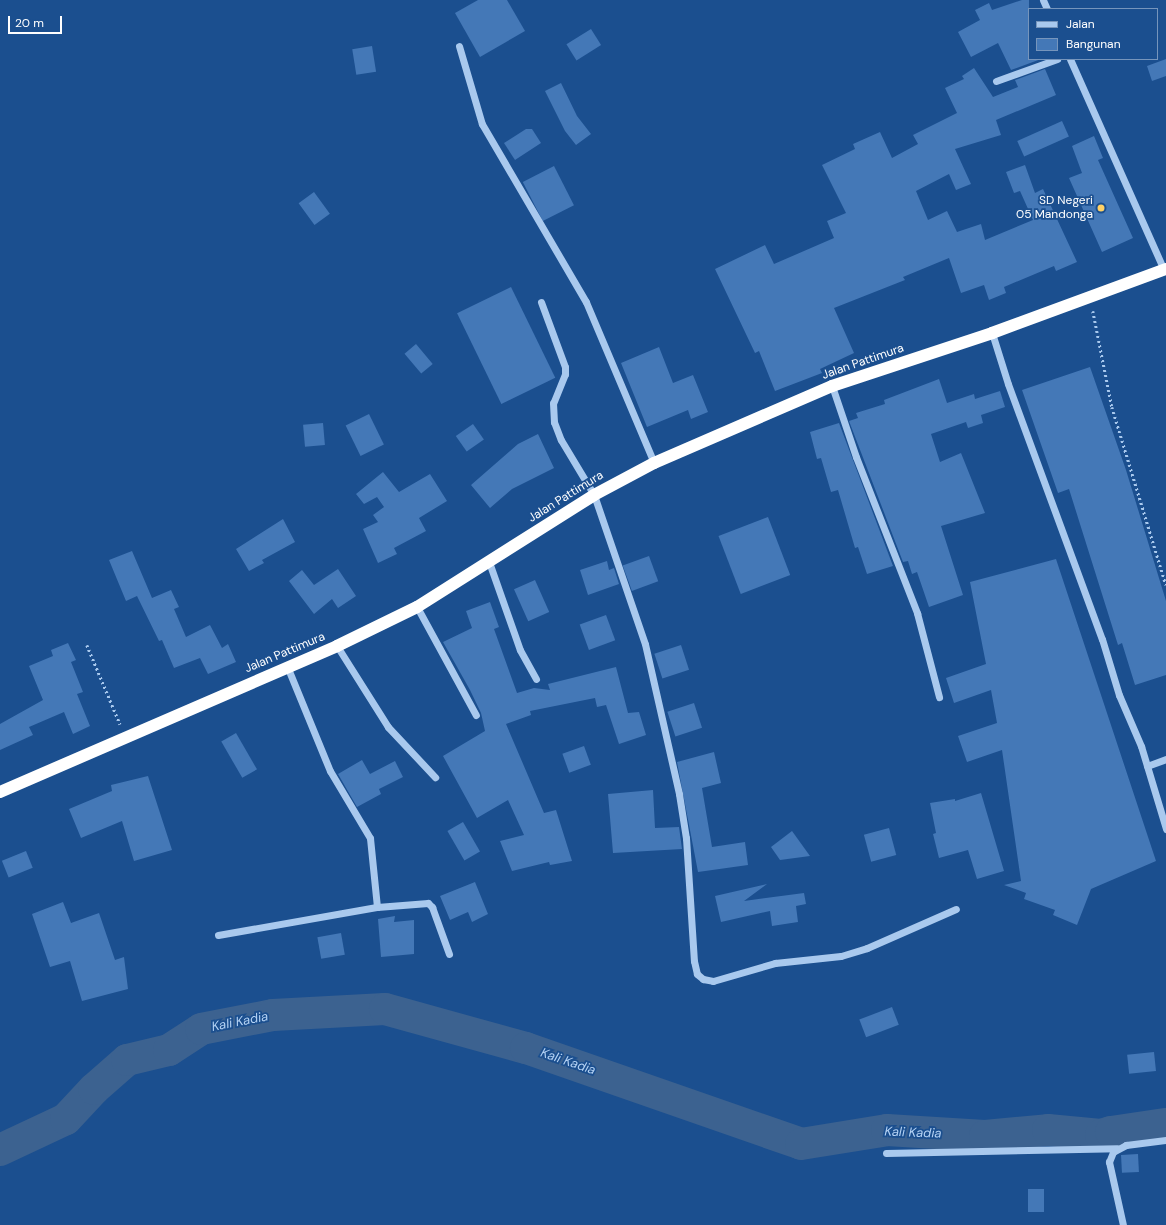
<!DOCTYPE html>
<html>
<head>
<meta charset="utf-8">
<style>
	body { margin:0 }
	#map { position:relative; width:1166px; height:1225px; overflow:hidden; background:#1b4f8f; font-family:"DM Sans",sans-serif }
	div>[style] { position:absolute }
	.river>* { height:32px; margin:-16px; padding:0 16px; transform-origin:16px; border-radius:16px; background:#3c6290 }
	.building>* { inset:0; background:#4478b7; transform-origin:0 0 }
	.path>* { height:2.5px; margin-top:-1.25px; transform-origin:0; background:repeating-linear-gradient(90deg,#a9c9ee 0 2px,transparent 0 5px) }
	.minor>* { height:7px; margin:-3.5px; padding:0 3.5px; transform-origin:3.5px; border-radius:3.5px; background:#a9c9ee }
	.highway>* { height:12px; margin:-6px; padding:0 6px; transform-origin:6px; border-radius:6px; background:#fff }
	.dots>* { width:11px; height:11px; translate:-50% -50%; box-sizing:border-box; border:2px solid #1b4f8f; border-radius:50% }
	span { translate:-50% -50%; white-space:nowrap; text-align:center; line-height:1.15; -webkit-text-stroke:3.5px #1b4f8f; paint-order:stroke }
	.poi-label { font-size:12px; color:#fff }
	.right { translate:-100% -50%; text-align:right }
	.street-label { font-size:12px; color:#fff }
	.water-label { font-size:13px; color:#b5d3f5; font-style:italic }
	.legend { position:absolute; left:1028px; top:8px; width:130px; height:52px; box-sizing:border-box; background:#1b4f8f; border:1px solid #7695bc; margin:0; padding:5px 7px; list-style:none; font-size:12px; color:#fff }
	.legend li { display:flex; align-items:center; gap:8px; height:20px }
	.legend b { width:20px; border:1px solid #7695bc }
	.scale { position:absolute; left:8px; top:16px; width:54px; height:18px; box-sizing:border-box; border:2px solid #fff; border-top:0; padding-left:5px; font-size:12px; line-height:14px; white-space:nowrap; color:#fff; -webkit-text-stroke:3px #1b4f8f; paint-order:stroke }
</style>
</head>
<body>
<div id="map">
	<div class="river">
		<i style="left:0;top:1150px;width:73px;rotate:-25.2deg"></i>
		<i style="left:66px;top:1119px;width:41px;rotate:-47deg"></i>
		<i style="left:94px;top:1089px;width:44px;rotate:-41.3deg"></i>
		<i style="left:127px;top:1060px;width:43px;rotate:-13.4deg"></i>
		<i style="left:169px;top:1050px;width:38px;rotate:-33deg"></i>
		<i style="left:201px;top:1029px;width:73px;rotate:-11deg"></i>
		<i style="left:273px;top:1015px;width:112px;rotate:-3.1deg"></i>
		<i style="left:385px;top:1009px;width:146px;rotate:15.5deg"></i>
		<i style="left:526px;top:1048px;width:291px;rotate:19.2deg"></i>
		<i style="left:801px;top:1144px;width:87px;rotate:-9.2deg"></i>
		<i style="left:887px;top:1130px;width:98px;rotate:3.5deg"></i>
		<i style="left:985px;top:1136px;width:63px;rotate:-5.4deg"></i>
		<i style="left:1048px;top:1130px;width:53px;rotate:5.4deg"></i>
		<i style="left:1101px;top:1135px;width:10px;rotate:-17deg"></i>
		<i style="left:1111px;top:1132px;width:56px;rotate:-8.3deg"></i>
	</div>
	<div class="building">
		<i style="clip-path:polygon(478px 0,507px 0,525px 31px,480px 57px,455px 13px)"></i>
		<i style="clip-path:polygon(1022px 0,1029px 0,1029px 59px,1041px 59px,1011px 70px,998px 43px,971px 57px,958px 32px,980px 20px,975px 10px,989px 3px,992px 10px)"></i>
		<i style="left:591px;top:29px;width:19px;height:29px;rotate:58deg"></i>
		<i style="left:372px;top:46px;width:26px;height:20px;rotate:81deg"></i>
		<i style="clip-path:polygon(1166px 59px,1166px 76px,1152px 81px,1147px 66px)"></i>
		<i style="clip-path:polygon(974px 68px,993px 97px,1018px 87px,1015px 80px,1045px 69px,1056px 95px,996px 120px,1001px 135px,955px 149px,971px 184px,956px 190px,949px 174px,916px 191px,928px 220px,947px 211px,957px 232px,981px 224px,985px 240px,1033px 220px,1020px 191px,1014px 193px,1006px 172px,1025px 165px,1035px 193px,1043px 189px,1077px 262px,1056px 271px,1054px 266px,1004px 287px,1006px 293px,989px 300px,984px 285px,961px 293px,949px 258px,903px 277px,905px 280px,834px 308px,854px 353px,820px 369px,822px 373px,775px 391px,759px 351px,755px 353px,715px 269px,765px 245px,774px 264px,834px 238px,827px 221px,846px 213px,822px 165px,855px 149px,853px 144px,880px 132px,892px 158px,918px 144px,913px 135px,957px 113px,945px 88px,964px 79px,962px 76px)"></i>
		<i style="clip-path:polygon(561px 83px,577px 116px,591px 134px,576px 145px,565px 131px,545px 91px)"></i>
		<i style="left:1062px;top:121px;width:17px;height:49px;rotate:66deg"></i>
		<i style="clip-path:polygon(526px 129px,532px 129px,541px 143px,515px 160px,504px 143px)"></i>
		<i style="clip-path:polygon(1094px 136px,1103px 158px,1098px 160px,1133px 238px,1102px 252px,1069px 178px,1082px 173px,1072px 146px)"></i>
		<i style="left:554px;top:166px;width:44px;height:35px;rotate:63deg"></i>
		<i style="left:314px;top:192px;width:27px;height:19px;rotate:54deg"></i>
		<i style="left:511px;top:287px;width:101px;height:60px;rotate:64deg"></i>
		<i style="left:416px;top:344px;width:26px;height:15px;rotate:50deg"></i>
		<i style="clip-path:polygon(659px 347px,673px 383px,693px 375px,708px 412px,691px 419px,688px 410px,647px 427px,621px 363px)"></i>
		<i style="clip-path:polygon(1090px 367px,1126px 470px,1166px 601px,1166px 675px,1135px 685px,1122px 643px,1118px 645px,1069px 489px,1058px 493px,1022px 390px)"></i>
		<i style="clip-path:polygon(939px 379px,947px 403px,974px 394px,975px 399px,1000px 391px,1005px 407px,981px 415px,983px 423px,968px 428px,966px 422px,931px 434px,940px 462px,961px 453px,985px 513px,941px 526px,963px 595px,929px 607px,917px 572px,912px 574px,908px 561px,903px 562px,849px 421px,858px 418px,856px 413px,885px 404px,884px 400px)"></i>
		<i style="left:369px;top:414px;width:34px;height:26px;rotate:64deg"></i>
		<i style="left:323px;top:423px;width:22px;height:20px;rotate:85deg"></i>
		<i style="clip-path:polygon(839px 423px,893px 566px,867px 574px,858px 547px,855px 548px,838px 490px,831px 492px,821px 458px,817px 459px,810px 432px)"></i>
		<i style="left:473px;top:424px;width:19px;height:21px;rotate:55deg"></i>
		<i style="clip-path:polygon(538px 434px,554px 468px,512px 489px,490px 508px,471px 485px,518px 444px)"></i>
		<i style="clip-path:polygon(383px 472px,399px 492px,430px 474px,447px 501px,419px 518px,426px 531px,394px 548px,397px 554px,378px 563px,363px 529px,378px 522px,373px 515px,384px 507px,377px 497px,364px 504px,356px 494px)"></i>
		<i style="left:768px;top:517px;width:62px;height:53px;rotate:69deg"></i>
		<i style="clip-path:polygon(283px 519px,295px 542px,262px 560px,264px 563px,249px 571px,236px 549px)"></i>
		<i style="clip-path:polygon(132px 551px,152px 598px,171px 590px,179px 607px,174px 609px,186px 637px,210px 625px,222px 648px,228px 644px,236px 662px,208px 674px,200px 658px,174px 668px,162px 640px,159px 641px,137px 596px,126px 601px,109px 560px)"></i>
		<i style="left:649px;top:556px;width:27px;height:28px;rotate:70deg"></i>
		<i style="clip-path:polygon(1056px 559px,1156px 861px,1091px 889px,1077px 925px,1053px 915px,1055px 910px,1024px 899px,1026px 893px,1004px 885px,1021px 881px,1002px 750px,967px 762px,958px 736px,997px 723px,991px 690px,954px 703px,946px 678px,986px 664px,970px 582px)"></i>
		<i style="clip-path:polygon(607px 561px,609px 570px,614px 568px,619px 584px,588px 595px,580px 570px)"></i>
		<i style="clip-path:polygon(338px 569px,356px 596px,338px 608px,332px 599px,314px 614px,289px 581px,302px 570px,314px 585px)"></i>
		<i style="left:535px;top:580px;width:35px;height:23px;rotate:66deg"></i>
		<i style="clip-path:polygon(490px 602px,499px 627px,494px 629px,517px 693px,534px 688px,550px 690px,548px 684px,616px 667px,628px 713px,639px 712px,646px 735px,619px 744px,606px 705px,597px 707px,595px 698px,530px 711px,531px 715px,506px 724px,544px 813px,556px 810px,572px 861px,550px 865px,549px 862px,512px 871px,500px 841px,524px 835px,508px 800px,477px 818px,443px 756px,485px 731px,481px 713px,470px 690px,443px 642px,472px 628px,466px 611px)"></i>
		<i style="left:606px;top:615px;width:27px;height:28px;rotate:70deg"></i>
		<i style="clip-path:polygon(68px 643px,76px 660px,71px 662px,83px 692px,77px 694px,90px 726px,73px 734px,64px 712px,29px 727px,33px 735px,0 750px,0 724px,43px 700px,29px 666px,53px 656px,51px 650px)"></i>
		<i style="left:681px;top:645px;width:26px;height:28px;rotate:72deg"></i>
		<i style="left:694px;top:703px;width:26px;height:28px;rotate:72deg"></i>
		<i style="left:236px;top:733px;width:42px;height:17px;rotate:60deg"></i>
		<i style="left:584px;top:746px;width:20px;height:23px;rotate:70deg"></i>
		<i style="clip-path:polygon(714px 752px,721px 783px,702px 788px,712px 847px,745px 842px,748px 865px,698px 872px,677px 762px)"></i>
		<i style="clip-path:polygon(362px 760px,370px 774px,395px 761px,403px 777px,379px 789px,381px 794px,357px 807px,338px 774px)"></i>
		<i style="clip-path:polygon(148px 776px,172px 850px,134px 861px,122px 821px,81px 838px,69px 809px,112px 791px,111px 785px)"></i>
		<i style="clip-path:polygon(653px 790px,655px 828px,679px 827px,682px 849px,613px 853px,608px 794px)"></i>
		<i style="clip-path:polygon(981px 793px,1004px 871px,977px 879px,968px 850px,939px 858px,933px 834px,936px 833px,930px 803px,955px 799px,955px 801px)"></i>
		<i style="left:463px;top:822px;width:34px;height:18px;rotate:60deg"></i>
		<i style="left:889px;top:828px;width:28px;height:26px;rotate:75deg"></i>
		<i style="clip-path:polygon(792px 831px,810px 856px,780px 860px,771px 847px)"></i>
		<i style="left:26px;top:851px;width:18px;height:26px;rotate:68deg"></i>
		<i style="clip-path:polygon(475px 882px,488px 914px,472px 922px,468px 912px,450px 920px,440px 896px)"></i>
		<i style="clip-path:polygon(767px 884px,744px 901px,804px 893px,806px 904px,796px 906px,798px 922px,772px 926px,770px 911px,721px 922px,715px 896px)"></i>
		<i style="clip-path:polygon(63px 902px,71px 923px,99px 913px,115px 960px,124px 957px,128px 989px,82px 1001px,70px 961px,50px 967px,32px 914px)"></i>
		<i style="clip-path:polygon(395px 916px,394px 922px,414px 920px,414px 954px,381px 957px,378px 919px)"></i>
		<i style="left:341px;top:933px;width:22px;height:24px;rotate:80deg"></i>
		<i style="left:892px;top:1007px;width:19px;height:35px;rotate:69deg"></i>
		<i style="left:1154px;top:1052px;width:19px;height:27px;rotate:84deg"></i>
		<i style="left:1138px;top:1154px;width:18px;height:17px;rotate:87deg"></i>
		<i style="left:1044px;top:1189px;width:23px;height:16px;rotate:90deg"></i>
	</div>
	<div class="path">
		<i style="left:1093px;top:311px;width:98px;rotate:78.8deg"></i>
		<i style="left:1112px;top:407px;width:186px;rotate:73.1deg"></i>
		<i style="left:87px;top:645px;width:86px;rotate:67.3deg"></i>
	</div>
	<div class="minor">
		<i style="left:1043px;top:0;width:10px;rotate:66deg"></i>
		<i style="left:459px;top:46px;width:81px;rotate:73.6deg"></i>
		<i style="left:482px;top:124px;width:206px;rotate:59.7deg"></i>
		<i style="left:586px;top:302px;width:175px;rotate:67.1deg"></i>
		<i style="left:1070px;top:59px;width:231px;rotate:66deg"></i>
		<i style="left:996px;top:81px;width:65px;rotate:-19.8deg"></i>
		<i style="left:541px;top:302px;width:69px;rotate:69.7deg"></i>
		<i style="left:565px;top:367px;width:7px;rotate:90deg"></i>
		<i style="left:565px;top:374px;width:31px;rotate:112deg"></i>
		<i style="left:553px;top:403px;width:19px;rotate:87deg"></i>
		<i style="left:554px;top:422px;width:19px;rotate:69deg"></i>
		<i style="left:561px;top:440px;width:64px;rotate:59deg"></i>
		<i style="left:594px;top:495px;width:157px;rotate:71.1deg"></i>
		<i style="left:645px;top:644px;width:154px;rotate:77.2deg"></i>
		<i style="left:679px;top:794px;width:45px;rotate:81deg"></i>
		<i style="left:686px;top:838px;width:123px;rotate:86.3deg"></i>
		<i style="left:694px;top:961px;width:13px;rotate:77deg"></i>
		<i style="left:697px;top:974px;width:8px;rotate:40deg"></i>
		<i style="left:703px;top:979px;width:10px;rotate:11deg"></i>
		<i style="left:713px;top:981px;width:65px;rotate:-16.2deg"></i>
		<i style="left:775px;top:963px;width:66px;rotate:-6.1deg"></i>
		<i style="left:841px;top:956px;width:27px;rotate:-17deg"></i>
		<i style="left:867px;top:948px;width:97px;rotate:-23.7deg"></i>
		<i style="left:992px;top:333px;width:53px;rotate:72.6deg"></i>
		<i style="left:1008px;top:384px;width:272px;rotate:69.8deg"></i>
		<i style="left:1102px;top:639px;width:59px;rotate:73.1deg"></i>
		<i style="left:1119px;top:695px;width:56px;rotate:66.7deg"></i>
		<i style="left:1141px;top:746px;width:87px;rotate:73.2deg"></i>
		<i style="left:832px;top:386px;width:75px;rotate:71.3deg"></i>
		<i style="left:856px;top:457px;width:168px;rotate:68.6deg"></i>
		<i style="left:917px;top:613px;width:87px;rotate:75.3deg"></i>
		<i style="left:489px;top:562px;width:93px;rotate:70.6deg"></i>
		<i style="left:520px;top:650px;width:33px;rotate:61deg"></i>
		<i style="left:417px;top:607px;width:123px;rotate:61.4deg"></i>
		<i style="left:337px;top:646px;width:96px;rotate:57.8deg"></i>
		<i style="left:388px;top:727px;width:69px;rotate:46.8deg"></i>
		<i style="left:1147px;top:766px;width:20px;rotate:-20deg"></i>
		<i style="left:377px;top:907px;width:51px;rotate:-4.5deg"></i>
		<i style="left:428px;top:903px;width:6px;rotate:45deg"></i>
		<i style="left:432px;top:907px;width:50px;rotate:70.1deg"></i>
		<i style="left:218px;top:935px;width:161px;rotate:-10deg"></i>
		<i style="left:377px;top:907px;width:69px;rotate:-95.8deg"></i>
		<i style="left:370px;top:838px;width:78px;rotate:-120.8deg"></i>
		<i style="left:330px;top:771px;width:113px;rotate:-112.3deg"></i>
		<i style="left:886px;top:1153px;width:231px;rotate:-1.2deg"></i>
		<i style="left:1123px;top:1225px;width:65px;rotate:-102.5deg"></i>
		<i style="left:1109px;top:1162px;width:11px;rotate:-68deg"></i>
		<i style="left:1113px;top:1152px;width:15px;rotate:-28deg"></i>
		<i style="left:1126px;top:1145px;width:40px;rotate:-7.1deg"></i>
	</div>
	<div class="highway">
		<i style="left:0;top:792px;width:367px;rotate:-23.4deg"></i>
		<i style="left:337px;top:646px;width:89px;rotate:-26deg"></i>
		<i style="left:417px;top:607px;width:209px;rotate:-32.3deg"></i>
		<i style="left:594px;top:495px;width:68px;rotate:-28.1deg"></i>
		<i style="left:654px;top:463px;width:194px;rotate:-23.4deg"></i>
		<i style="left:832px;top:386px;width:169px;rotate:-18.3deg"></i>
		<i style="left:992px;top:333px;width:185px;rotate:-20.2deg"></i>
	</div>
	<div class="dots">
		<i style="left:1101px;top:208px;background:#ffd166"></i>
	</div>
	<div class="poi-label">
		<span class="right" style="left:1093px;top:208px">SD Negeri<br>05 Mandonga</span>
	</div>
	<div class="street-label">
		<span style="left:863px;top:362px;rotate:-19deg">Jalan Pattimura</span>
		<span style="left:566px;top:497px;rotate:-32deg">Jalan Pattimura</span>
		<span style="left:285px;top:653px;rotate:-23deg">Jalan Pattimura</span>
	</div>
	<div class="water-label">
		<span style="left:240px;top:1022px;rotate:-11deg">Kali Kadia</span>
		<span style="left:568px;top:1062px;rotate:19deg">Kali Kadia</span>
		<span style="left:913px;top:1133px;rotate:2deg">Kali Kadia</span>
	</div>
	<ul class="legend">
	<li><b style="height:5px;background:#a9c9ee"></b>Jalan</li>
	<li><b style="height:11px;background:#4478b7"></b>Bangunan</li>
	</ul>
	<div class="scale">20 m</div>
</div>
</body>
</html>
